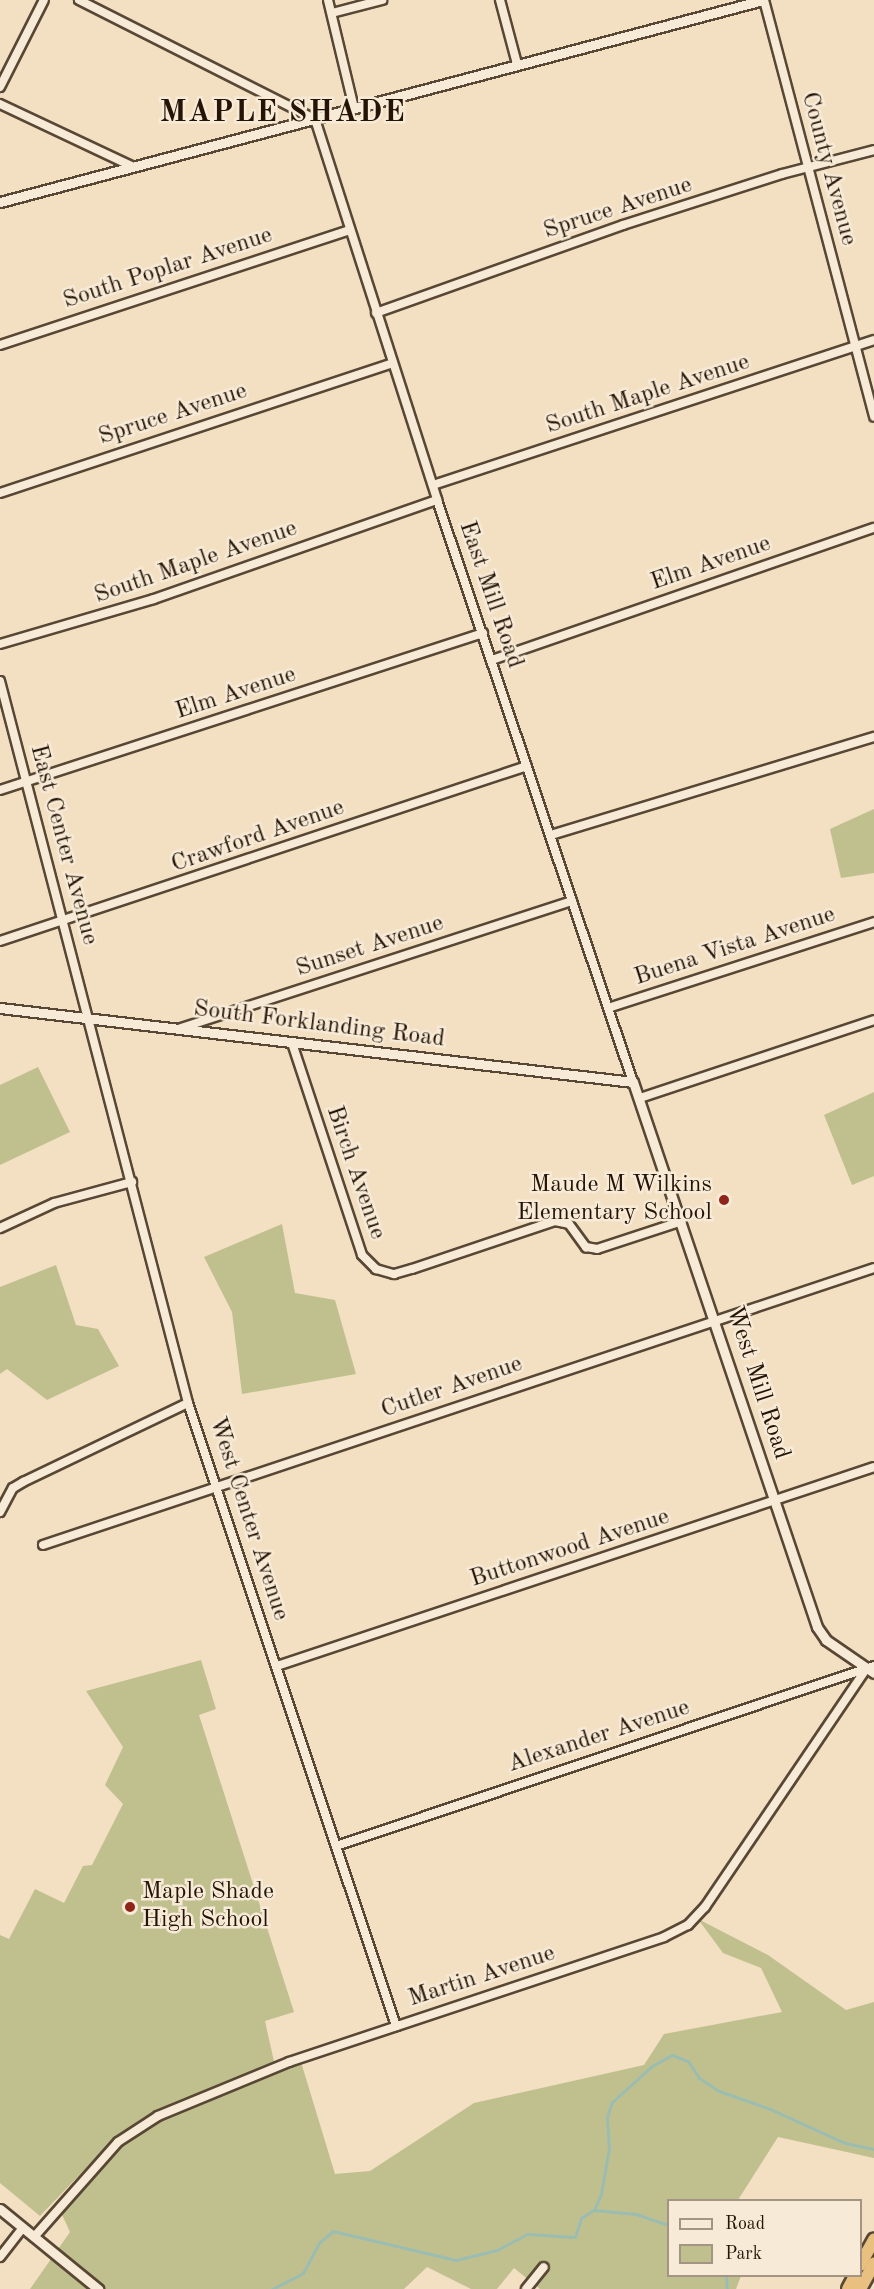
<!DOCTYPE html>
<html>
<head>
<meta charset="utf-8">
<style>
	body { margin:0 }
	#map { position:relative; width:874px; height:2289px; overflow:hidden; background:#f3dfc1; font-family:"Old Standard TT",serif }
	div>[style] { position:absolute }
	.green>* { inset:0; background:#c0c08f }
	.stream>* { height:3px; margin:-1.5px; padding:0 1.5px; transform-origin:1.5px; border-radius:1.5px; background:#9bbdb1 }
	.roads { filter:drop-shadow(2px 0 #584734) drop-shadow(-2px 0 #584734) drop-shadow(0 2px #584734) drop-shadow(0 -2px #584734) }
	.minor>* { height:8px; margin:-4px; padding:0 4px; transform-origin:4px; border-radius:4px; background:#f7ead7 }
	.tertiary>* { height:9px; margin:-4.5px; padding:0 4.5px; transform-origin:4.5px; border-radius:4.5px; background:#f7ead7 }
	.trunk>* { height:12px; margin:-6px; padding:0 6px; transform-origin:6px; border-radius:6px; background:#eac080 }
	.dots>* { width:16px; height:16px; translate:-50% -50%; box-sizing:border-box; border:3px solid #f7ead7; border-radius:50% }
	span { translate:-50% -50%; white-space:nowrap; text-align:center; line-height:1.15; -webkit-text-stroke:5px #f7ead7; paint-order:stroke }
	.street-label { font-size:24px; color:#251405 }
	.poi-label { font-size:24px; color:#251405 }
	.right { translate:-100% -50%; text-align:right }
	.left { translate:0 -50%; text-align:left }
	.district-label { font-size:30px; color:#251405; font-weight:700; letter-spacing:1.5px }
	.legend { position:absolute; left:667px; top:2199px; width:195px; height:78px; box-sizing:border-box; background:#f7ead7; border:2px solid #a39483; margin:0; padding:8px 10px; list-style:none; font-size:18px; color:#251405 }
	.legend li { display:flex; align-items:center; gap:12px; height:30px }
	.legend b { width:30px; border:2px solid #a39483 }
</style>
</head>
<body>
<div id="map">
	<div class="green">
		<i style="clip-path:polygon(874px 809px,874px 873px,841px 878px,830px 829px)"></i>
		<i style="clip-path:polygon(38px 1067px,70px 1132px,0 1165px,0 1085px)"></i>
		<i style="clip-path:polygon(874px 1092px,874px 1176px,852px 1185px,824px 1115px)"></i>
		<i style="clip-path:polygon(282px 1224px,295px 1293px,335px 1300px,356px 1374px,242px 1394px,232px 1312px,204px 1257px)"></i>
		<i style="clip-path:polygon(56px 1265px,76px 1325px,98px 1329px,119px 1366px,47px 1400px,7px 1369px,0 1374px,0 1287px)"></i>
		<i style="clip-path:polygon(201px 1660px,216px 1709px,199px 1715px,294px 2012px,265px 2021px,275px 2066px,301px 2062px,335px 2174px,370px 2171px,474px 2103px,644px 2065px,664px 2034px,782px 2012px,761px 1968px,723px 1953px,698px 1919px,768px 1955px,846px 2010px,874px 2002px,874px 2158px,778px 2137px,738px 2200px,668px 2200px,668px 2276px,741px 2276px,736px 2289px,540px 2289px,514px 2268px,497px 2289px,471px 2289px,427px 2267px,404px 2289px,30px 2289px,70px 2232px,58px 2206px,146px 2125px,141px 2119px,113px 2140px,40px 2216px,0 2183px,0 1935px,9px 1939px,35px 1889px,64px 1903px,83px 1866px,92px 1865px,123px 1804px,105px 1785px,123px 1747px,86px 1691px)"></i>
	</div>
	<div class="stream">
		<i style="left:594px;top:2210px;width:42px;rotate:5.4deg"></i>
		<i style="left:636px;top:2214px;width:34px;rotate:19deg"></i>
		<i style="left:726px;top:2276px;width:13px;rotate:86deg"></i>
		<i style="left:272px;top:2289px;width:35px;rotate:-27deg"></i>
		<i style="left:303px;top:2273px;width:34px;rotate:-62deg"></i>
		<i style="left:319px;top:2243px;width:18px;rotate:-41deg"></i>
		<i style="left:333px;top:2231px;width:126px;rotate:13.3deg"></i>
		<i style="left:456px;top:2260px;width:42px;rotate:-13.7deg"></i>
		<i style="left:497px;top:2250px;width:34px;rotate:-28deg"></i>
		<i style="left:527px;top:2234px;width:48px;rotate:3.6deg"></i>
		<i style="left:575px;top:2237px;width:20px;rotate:-72deg"></i>
		<i style="left:581px;top:2218px;width:15px;rotate:-32deg"></i>
		<i style="left:594px;top:2210px;width:17px;rotate:-66deg"></i>
		<i style="left:601px;top:2194px;width:47px;rotate:-80.1deg"></i>
		<i style="left:609px;top:2148px;width:31px;rotate:-94deg"></i>
		<i style="left:607px;top:2117px;width:16px;rotate:-72deg"></i>
		<i style="left:612px;top:2102px;width:54px;rotate:-42deg"></i>
		<i style="left:652px;top:2066px;width:23px;rotate:-29deg"></i>
		<i style="left:672px;top:2055px;width:17px;rotate:21deg"></i>
		<i style="left:688px;top:2061px;width:20px;rotate:57deg"></i>
		<i style="left:699px;top:2078px;width:24px;rotate:33deg"></i>
		<i style="left:719px;top:2091px;width:54px;rotate:19.4deg"></i>
		<i style="left:770px;top:2109px;width:82px;rotate:24.4deg"></i>
		<i style="left:845px;top:2143px;width:30px;rotate:12deg"></i>
	</div>
	<div class="roads">
		<div class="minor">
			<i style="left:79px;top:0;width:264px;rotate:26.8deg"></i>
			<i style="left:315px;top:119px;width:400px;rotate:72.2deg"></i>
			<i style="left:437px;top:500px;width:614px;rotate:71.39deg"></i>
			<i style="left:328px;top:0;width:111px;rotate:76.5deg"></i>
			<i style="left:500px;top:0;width:66px;rotate:75.1deg"></i>
			<i style="left:764px;top:0;width:431px;rotate:75.2deg"></i>
			<i style="left:332px;top:13px;width:52px;rotate:-14.6deg"></i>
			<i style="left:0;top:87px;width:97px;rotate:-63.2deg"></i>
			<i style="left:0;top:104px;width:148px;rotate:25.2deg"></i>
			<i style="left:376px;top:313px;width:262px;rotate:-19.6deg"></i>
			<i style="left:623px;top:225px;width:167px;rotate:-17.8deg"></i>
			<i style="left:782px;top:174px;width:95px;rotate:-14.6deg"></i>
			<i style="left:0;top:345px;width:367px;rotate:-18.2deg"></i>
			<i style="left:433px;top:485px;width:464px;rotate:-18.2deg"></i>
			<i style="left:0;top:493px;width:414px;rotate:-18.3deg"></i>
			<i style="left:0;top:644px;width:160px;rotate:-16.3deg"></i>
			<i style="left:154px;top:599px;width:300px;rotate:-19.3deg"></i>
			<i style="left:492px;top:660px;width:404px;rotate:-19.1deg"></i>
			<i style="left:0;top:681px;width:746px;rotate:75.4deg"></i>
			<i style="left:188px;top:1403px;width:657px;rotate:71.54deg"></i>
			<i style="left:0;top:790px;width:508px;rotate:-18.01deg"></i>
			<i style="left:551px;top:835px;width:338px;rotate:-16.9deg"></i>
			<i style="left:0;top:941px;width:555px;rotate:-18.37deg"></i>
			<i style="left:608px;top:1008px;width:280px;rotate:-17.9deg"></i>
			<i style="left:181px;top:1028px;width:411px;rotate:-18deg"></i>
			<i style="left:292px;top:1043px;width:223px;rotate:71.7deg"></i>
			<i style="left:362px;top:1255px;width:20px;rotate:45deg"></i>
			<i style="left:376px;top:1269px;width:19px;rotate:16deg"></i>
			<i style="left:394px;top:1274px;width:19px;rotate:-16deg"></i>
			<i style="left:412px;top:1269px;width:151px;rotate:-18.6deg"></i>
			<i style="left:555px;top:1221px;width:14px;rotate:12deg"></i>
			<i style="left:569px;top:1224px;width:29px;rotate:54deg"></i>
			<i style="left:586px;top:1247px;width:11px;rotate:10deg"></i>
			<i style="left:597px;top:1249px;width:89px;rotate:-18.2deg"></i>
			<i style="left:640px;top:1098px;width:247px;rotate:-18.4deg"></i>
			<i style="left:0;top:1228px;width:60px;rotate:-24.8deg"></i>
			<i style="left:54px;top:1203px;width:81px;rotate:-15.1deg"></i>
			<i style="left:0;top:1512px;width:27px;rotate:-62deg"></i>
			<i style="left:13px;top:1488px;width:12px;rotate:-31deg"></i>
			<i style="left:23px;top:1482px;width:183px;rotate:-25.6deg"></i>
			<i style="left:43px;top:1545px;width:876px;rotate:-18.43deg"></i>
			<i style="left:277px;top:1666px;width:629px;rotate:-18.43deg"></i>
			<i style="left:336px;top:1846px;width:567px;rotate:-18.5deg"></i>
			<i style="left:34px;top:2237px;width:127px;rotate:-48.5deg"></i>
			<i style="left:118px;top:2142px;width:48px;rotate:-33deg"></i>
			<i style="left:158px;top:2116px;width:142px;rotate:-22.4deg"></i>
			<i style="left:289px;top:2062px;width:395px;rotate:-18.4deg"></i>
			<i style="left:664px;top:1937px;width:27px;rotate:-27deg"></i>
			<i style="left:688px;top:1925px;width:25px;rotate:-47deg"></i>
			<i style="left:705px;top:1907px;width:289px;rotate:-55.9deg"></i>
			<i style="left:0;top:2257px;width:37px;rotate:-52deg"></i>
			<i style="left:526px;top:2289px;width:28px;rotate:-51deg"></i>
		</div>
		<div class="tertiary">
			<i style="left:0;top:202px;width:789px;rotate:-14.83deg"></i>
			<i style="left:0;top:1008px;width:637px;rotate:6.67deg"></i>
			<i style="left:633px;top:1082px;width:575px;rotate:71.34deg"></i>
			<i style="left:817px;top:1627px;width:16px;rotate:55deg"></i>
			<i style="left:826px;top:1640px;width:58px;rotate:34.5deg"></i>
			<i style="left:0;top:2209px;width:127px;rotate:39.2deg"></i>
		</div>
		<div class="trunk">
			<i style="left:860px;top:2265px;width:29px;rotate:-61deg"></i>
			<i style="left:848px;top:2289px;width:15px;rotate:-62deg"></i>
			<i style="left:860px;top:2289px;width:29px;rotate:-61deg"></i>
		</div>
	</div>
	<div class="dots">
		<i style="left:724px;top:1200px;background:#8f2418"></i>
		<i style="left:130px;top:1907px;background:#8f2418"></i>
	</div>
	<div class="street-label">
		<span style="left:828px;top:169px;rotate:75deg">County Avenue</span>
		<span style="left:618px;top:209px;rotate:-18deg">Spruce Avenue</span>
		<span style="left:168px;top:269px;rotate:-18deg">South Poplar Avenue</span>
		<span style="left:648px;top:395px;rotate:-18deg">South Maple Avenue</span>
		<span style="left:173px;top:415px;rotate:-18deg">Spruce Avenue</span>
		<span style="left:196px;top:563px;rotate:-19deg">South Maple Avenue</span>
		<span style="left:711px;top:564px;rotate:-19deg">Elm Avenue</span>
		<span style="left:490px;top:595px;rotate:71deg">East Mill Road</span>
		<span style="left:236px;top:694px;rotate:-18deg">Elm Avenue</span>
		<span style="left:258px;top:837px;rotate:-19deg">Crawford Avenue</span>
		<span style="left:63px;top:845px;rotate:75deg">East Center Avenue</span>
		<span style="left:370px;top:947px;rotate:-18deg">Sunset Avenue</span>
		<span style="left:735px;top:947px;rotate:-18deg">Buena Vista Avenue</span>
		<span style="left:319px;top:1025px;rotate:7deg">South Forklanding Road</span>
		<span style="left:355px;top:1173px;rotate:71deg">Birch Avenue</span>
		<span style="left:757px;top:1383px;rotate:72deg">West Mill Road</span>
		<span style="left:452px;top:1388px;rotate:-19deg">Cutler Avenue</span>
		<span style="left:248px;top:1519px;rotate:72deg">West Center Avenue</span>
		<span style="left:570px;top:1549px;rotate:-18deg">Buttonwood Avenue</span>
		<span style="left:599px;top:1737px;rotate:-18deg">Alexander Avenue</span>
		<span style="left:482px;top:1977px;rotate:-18deg">Martin Avenue</span>
	</div>
	<div class="poi-label">
		<span class="right" style="left:712px;top:1200px">Maude M Wilkins<br>Elementary School</span>
		<span class="left" style="left:142px;top:1907px">Maple Shade<br>High School</span>
	</div>
	<div class="district-label">
		<span style="left:283px;top:113px">MAPLE SHADE</span>
	</div>
	<ul class="legend">
	<li><b style="height:8px;background:#f7ead7"></b>Road</li>
	<li><b style="height:16px;background:#c0c08f"></b>Park</li>
	</ul>
</div>
</body>
</html>
